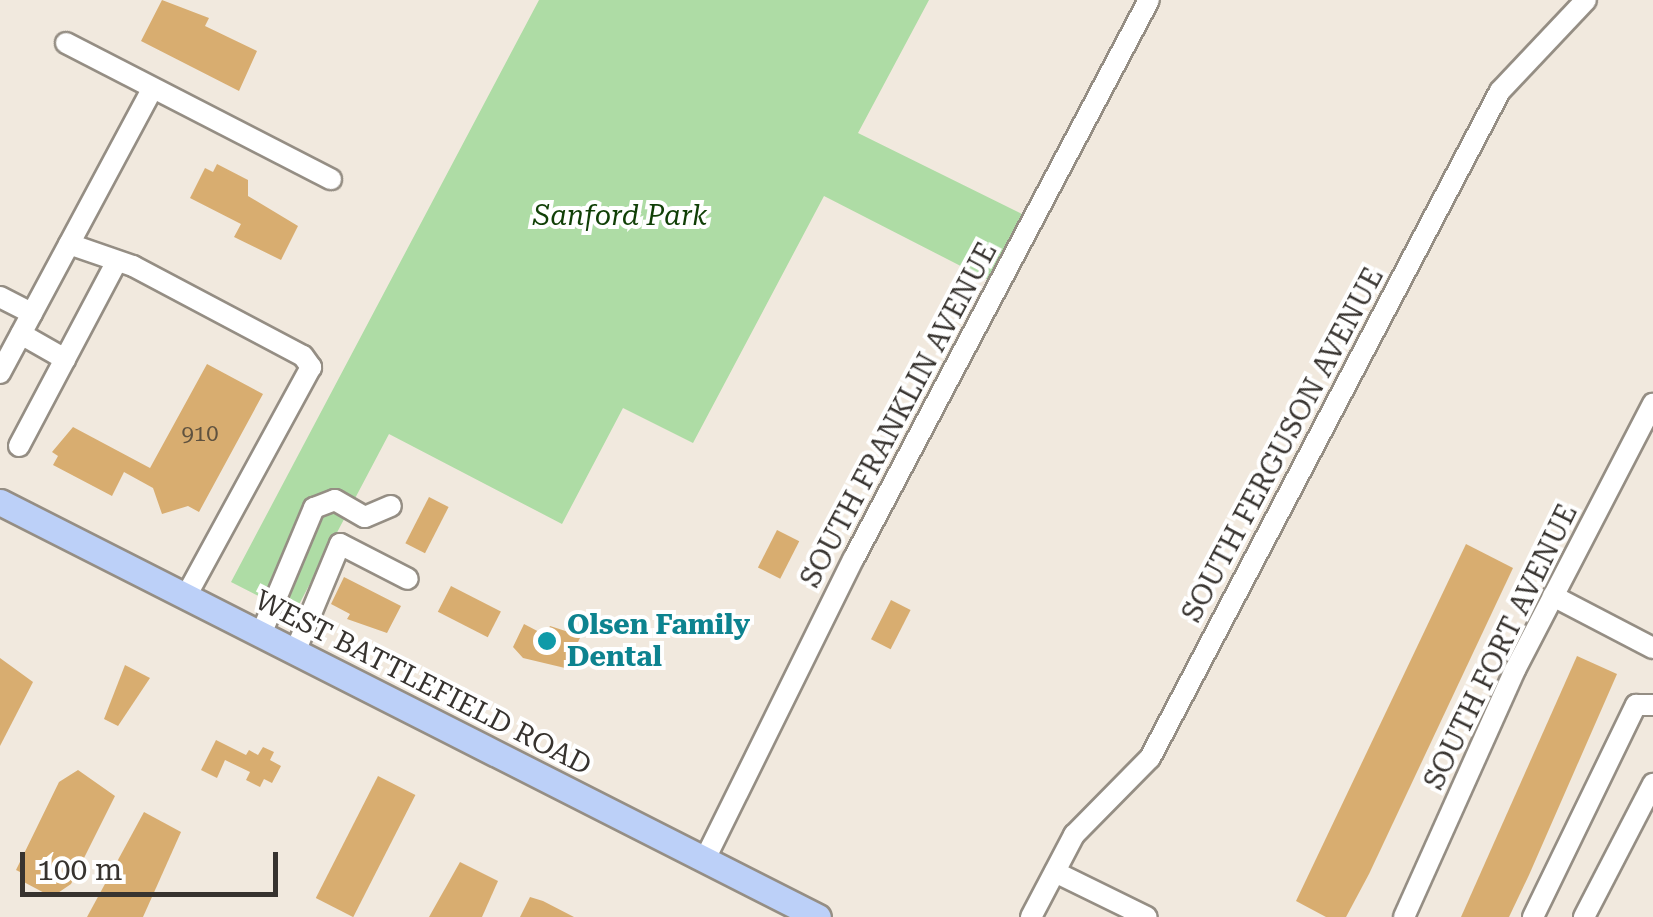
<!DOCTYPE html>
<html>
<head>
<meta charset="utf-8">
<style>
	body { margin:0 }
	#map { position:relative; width:1653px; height:917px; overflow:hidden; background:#f1e9de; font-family:"Roboto Serif",serif }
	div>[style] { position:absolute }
	.green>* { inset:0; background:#aedca5 }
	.building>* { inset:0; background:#d8ad70; transform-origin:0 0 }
	.roads { filter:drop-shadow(2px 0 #958e84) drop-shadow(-2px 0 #958e84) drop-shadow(0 2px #958e84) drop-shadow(0 -2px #958e84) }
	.minor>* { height:20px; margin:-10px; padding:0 10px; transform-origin:10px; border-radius:10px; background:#fff }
	.major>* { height:25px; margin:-12.5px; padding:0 12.5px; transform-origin:12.5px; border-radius:12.5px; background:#bcd0f8 }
	.dots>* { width:28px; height:28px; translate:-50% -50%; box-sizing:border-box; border:5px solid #fff; border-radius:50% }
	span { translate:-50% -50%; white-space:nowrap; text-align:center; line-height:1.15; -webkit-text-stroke:8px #fff; paint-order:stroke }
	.number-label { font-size:22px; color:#5f523f }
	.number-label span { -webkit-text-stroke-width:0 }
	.park-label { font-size:28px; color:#103f06; font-style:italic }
	.street-label { font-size:28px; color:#37332f }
	.culture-label { font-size:28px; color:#0d838f; font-weight:700 }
	.left { translate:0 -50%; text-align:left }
	.scale { position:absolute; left:20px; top:852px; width:258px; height:45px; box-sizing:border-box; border:5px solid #37332f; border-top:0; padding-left:12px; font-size:30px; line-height:35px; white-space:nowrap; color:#37332f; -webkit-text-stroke:8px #fff; paint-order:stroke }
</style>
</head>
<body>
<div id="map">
	<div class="green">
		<i style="clip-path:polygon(539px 0,929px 0,858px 133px,1024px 215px,990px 281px,824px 196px,693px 443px,623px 408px,562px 524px,389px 434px,294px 614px,231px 582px)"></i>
	</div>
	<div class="building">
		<i style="clip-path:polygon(162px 0,209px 18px,205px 26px,257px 51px,239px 91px,141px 41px)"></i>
		<i style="clip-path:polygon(217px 164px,248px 180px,248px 196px,298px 226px,281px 260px,234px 237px,241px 224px,190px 198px,205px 168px,213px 172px)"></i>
		<i style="clip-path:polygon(207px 364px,263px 394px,199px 512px,188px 506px,162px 514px,153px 488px,124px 472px,112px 496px,53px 465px,58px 456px,52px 452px,73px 427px,150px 468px)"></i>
		<i style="left:429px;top:497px;width:22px;height:52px;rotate:27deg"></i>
		<i style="left:777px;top:530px;width:25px;height:42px;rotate:27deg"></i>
		<i style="clip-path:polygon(1466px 544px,1513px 568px,1369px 874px,1346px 917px,1326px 917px,1296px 901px)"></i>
		<i style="clip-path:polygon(344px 577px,401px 606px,387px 633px,347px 619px,350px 614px,331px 604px)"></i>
		<i style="left:451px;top:586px;width:56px;height:29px;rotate:27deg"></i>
		<i style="left:891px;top:600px;width:22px;height:44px;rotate:27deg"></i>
		<i style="clip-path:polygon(524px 624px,545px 635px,550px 626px,581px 636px,565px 668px,523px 658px,513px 647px)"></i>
		<i style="clip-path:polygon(1577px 656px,1617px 674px,1529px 875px,1509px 917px,1461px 917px)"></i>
		<i style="clip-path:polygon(0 658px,33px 682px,0 746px)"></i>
		<i style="clip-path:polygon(125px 665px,150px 678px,118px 726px,104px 719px)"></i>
		<i style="clip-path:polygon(216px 740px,246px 755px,249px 750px,258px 755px,263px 747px,274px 752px,270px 760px,281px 766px,272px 783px,264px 779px,260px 787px,246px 780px,250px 772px,225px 760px,217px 778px,201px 770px)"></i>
		<i style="clip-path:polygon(78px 770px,115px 796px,71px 884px,52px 897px,20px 880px,24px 874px,16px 870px,59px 782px)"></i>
		<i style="left:378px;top:776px;width:42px;height:137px;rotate:27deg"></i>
		<i style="clip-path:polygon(144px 812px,181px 832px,143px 917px,87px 917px)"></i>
		<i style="clip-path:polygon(460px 862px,498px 881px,482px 917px,429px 917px)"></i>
		<i style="clip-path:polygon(530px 897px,543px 901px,574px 917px,520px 917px)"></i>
	</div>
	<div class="roads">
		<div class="minor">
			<i style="left:66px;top:43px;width:298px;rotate:27.2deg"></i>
			<i style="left:69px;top:244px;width:68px;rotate:19deg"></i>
			<i style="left:133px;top:266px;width:192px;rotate:27.9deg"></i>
			<i style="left:303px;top:356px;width:14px;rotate:54deg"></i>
			<i style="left:311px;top:367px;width:261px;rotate:118.6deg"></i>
			<i style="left:0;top:297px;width:36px;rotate:27deg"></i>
			<i style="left:21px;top:334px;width:51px;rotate:29.6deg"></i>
			<i style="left:0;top:373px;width:323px;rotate:-61.8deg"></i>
			<i style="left:19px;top:446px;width:205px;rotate:-62.1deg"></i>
			<i style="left:1553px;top:596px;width:113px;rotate:27.5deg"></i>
			<i style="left:261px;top:634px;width:137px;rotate:-67.2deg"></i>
			<i style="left:314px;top:508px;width:22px;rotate:-21deg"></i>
			<i style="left:335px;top:500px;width:34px;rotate:30deg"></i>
			<i style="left:365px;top:517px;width:28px;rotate:-23deg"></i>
			<i style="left:295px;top:652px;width:117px;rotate:-67.4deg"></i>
			<i style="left:340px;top:544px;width:76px;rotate:27.2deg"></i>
			<i style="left:705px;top:859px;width:336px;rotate:-63.7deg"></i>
			<i style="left:854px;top:558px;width:631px;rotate:-62.14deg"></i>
			<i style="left:1055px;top:872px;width:102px;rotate:26.1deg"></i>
			<i style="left:1031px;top:917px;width:93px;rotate:-62.3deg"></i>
			<i style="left:1074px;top:835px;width:108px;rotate:-45.4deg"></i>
			<i style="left:1150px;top:758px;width:753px;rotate:-62.31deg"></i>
			<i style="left:1500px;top:91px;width:125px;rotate:-46.6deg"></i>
			<i style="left:1404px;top:917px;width:271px;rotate:-65.8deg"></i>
			<i style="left:1515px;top:670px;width:300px;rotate:-62.6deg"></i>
			<i style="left:1533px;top:917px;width:236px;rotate:-64.1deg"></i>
			<i style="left:1636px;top:705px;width:17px"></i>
			<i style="left:1584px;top:917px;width:150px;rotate:-62.6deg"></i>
		</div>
		<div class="major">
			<i style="left:0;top:502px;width:917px;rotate:26.9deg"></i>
		</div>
	</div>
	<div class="dots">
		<i style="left:547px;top:641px;background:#0f9aa8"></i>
	</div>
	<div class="number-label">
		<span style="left:200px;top:434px">910</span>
	</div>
	<div class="park-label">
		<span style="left:620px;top:216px">Sanford Park</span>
	</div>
	<div class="street-label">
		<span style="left:899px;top:415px;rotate:-62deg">SOUTH FRANKLIN AVENUE</span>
		<span style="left:1283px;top:445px;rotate:-62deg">SOUTH FERGUSON AVENUE</span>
		<span style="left:1501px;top:647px;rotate:-64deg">SOUTH FORT AVENUE</span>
		<span style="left:423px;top:683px;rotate:27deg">WEST BATTLEFIELD ROAD</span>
	</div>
	<div class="culture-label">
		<span class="left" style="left:567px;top:641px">Olsen Family<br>Dental</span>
	</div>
	<div class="scale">100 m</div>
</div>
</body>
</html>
